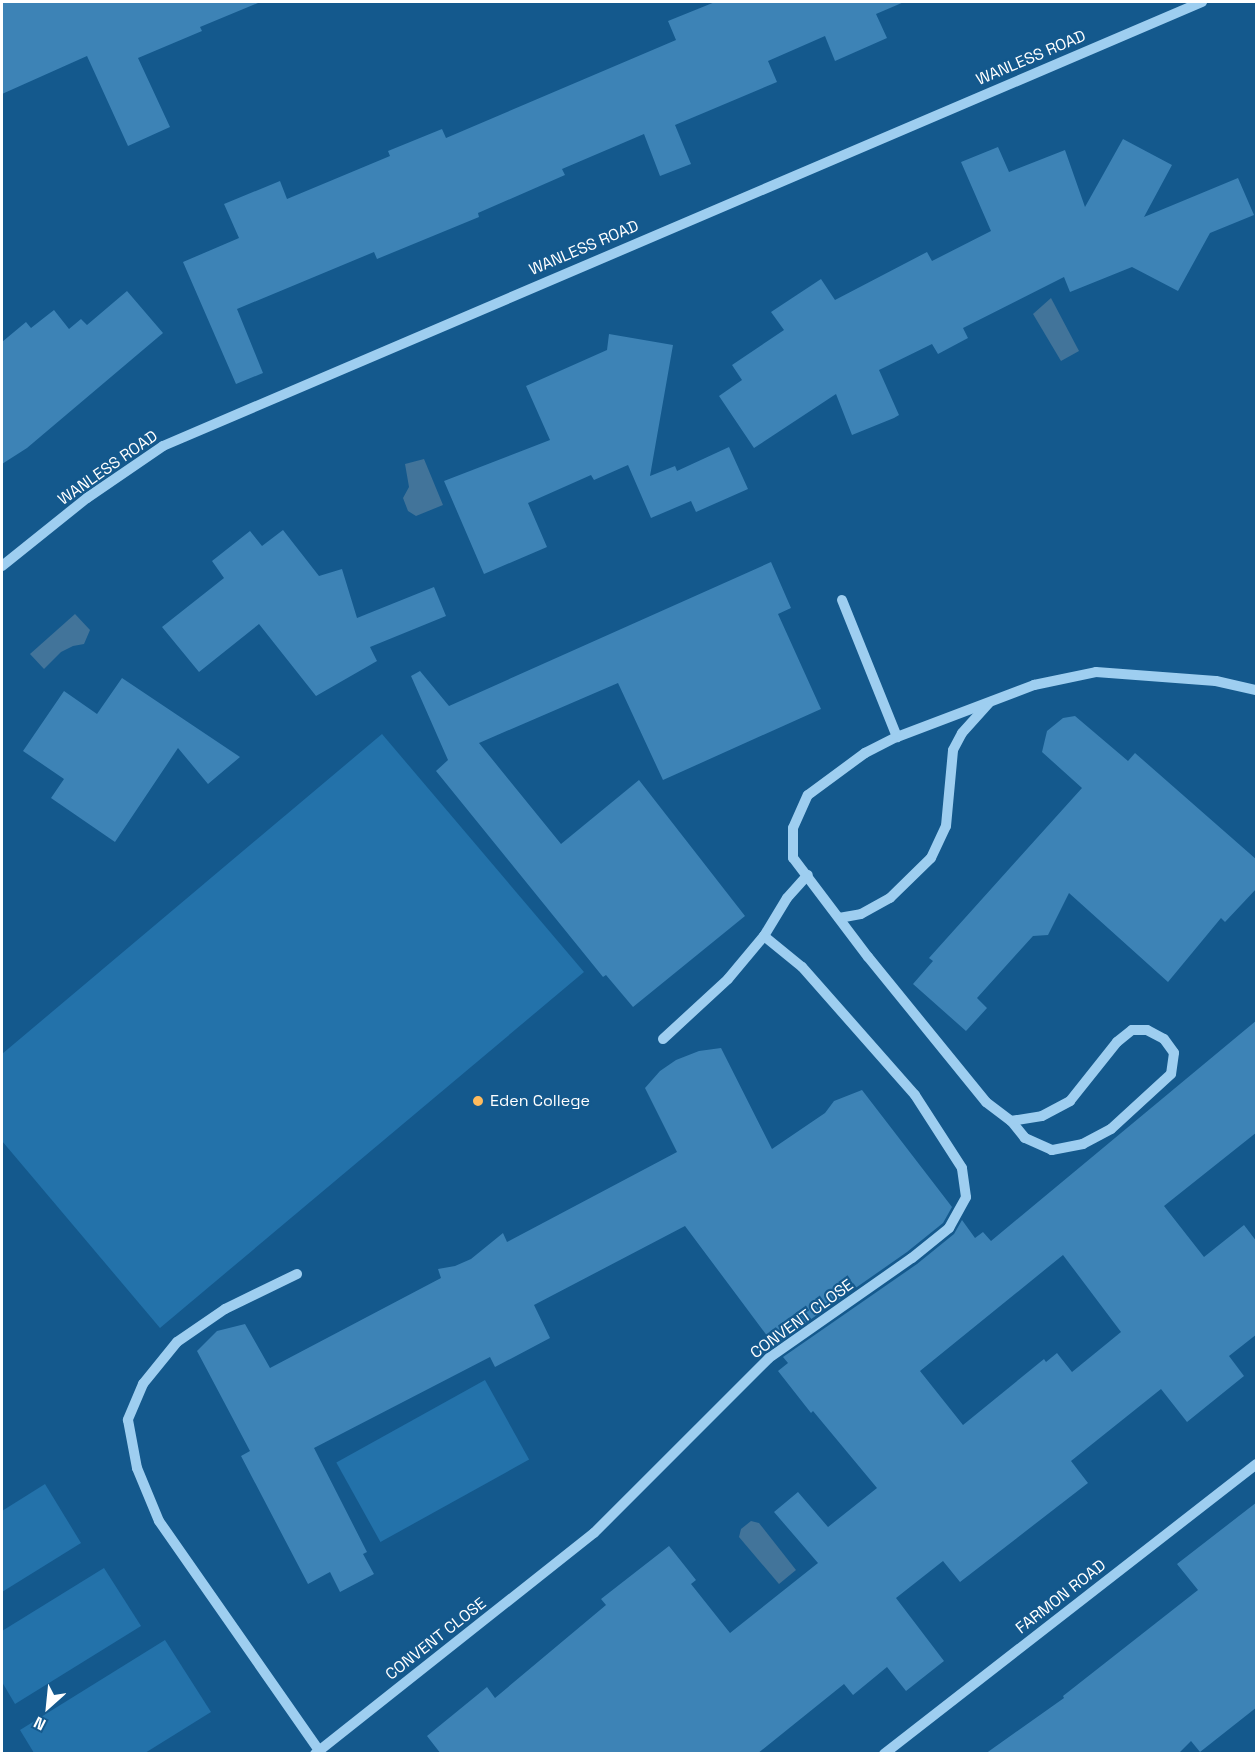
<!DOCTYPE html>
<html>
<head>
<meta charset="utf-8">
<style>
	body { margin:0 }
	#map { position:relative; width:1258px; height:1755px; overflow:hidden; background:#14598d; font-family:"Space Grotesk",sans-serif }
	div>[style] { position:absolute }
	.green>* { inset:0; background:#2372aa; transform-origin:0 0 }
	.water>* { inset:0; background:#42749a }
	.building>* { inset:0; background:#3d83b6 }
	.minor>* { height:10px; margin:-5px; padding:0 5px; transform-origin:5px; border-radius:5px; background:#9ecef0 }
	.dots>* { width:16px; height:16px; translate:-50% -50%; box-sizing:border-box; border:3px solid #14598d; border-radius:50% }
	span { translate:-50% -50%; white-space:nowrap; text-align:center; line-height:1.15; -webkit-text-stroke:4.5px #14598d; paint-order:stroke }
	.street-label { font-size:16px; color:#fff }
	.poi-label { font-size:16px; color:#fff }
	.left { translate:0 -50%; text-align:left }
	.frame { position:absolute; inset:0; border:3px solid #fff; pointer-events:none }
	.north { position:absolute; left:18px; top:1677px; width:60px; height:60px; -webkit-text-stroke:4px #14598d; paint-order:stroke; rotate:207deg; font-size:16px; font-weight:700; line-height:24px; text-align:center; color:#fff }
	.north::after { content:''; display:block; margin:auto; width:21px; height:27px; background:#fff; clip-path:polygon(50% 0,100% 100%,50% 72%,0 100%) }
</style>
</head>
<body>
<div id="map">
	<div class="green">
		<i style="clip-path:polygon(382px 734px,584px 972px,160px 1328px,2px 1141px,2px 1054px)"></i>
		<i style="left:485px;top:1380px;width:91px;height:170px;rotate:61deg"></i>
		<i style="clip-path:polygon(45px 1484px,81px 1543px,2px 1592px,2px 1511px)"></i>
		<i style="clip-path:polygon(104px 1568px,141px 1626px,15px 1704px,2px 1682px,2px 1631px)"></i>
		<i style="clip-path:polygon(165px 1640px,211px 1712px,145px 1753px,34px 1753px,20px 1730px)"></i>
	</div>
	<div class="water">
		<i style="clip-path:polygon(1051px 298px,1079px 351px,1061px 361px,1033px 314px)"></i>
		<i style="clip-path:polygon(424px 459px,443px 505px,416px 516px,408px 511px,403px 498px,409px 487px,405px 464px)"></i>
		<i style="clip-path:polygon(75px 614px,90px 630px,84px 644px,73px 646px,61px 652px,44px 669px,30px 654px)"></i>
		<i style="clip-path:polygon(751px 1521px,759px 1523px,796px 1570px,779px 1584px,739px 1537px,741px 1529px)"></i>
	</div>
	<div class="building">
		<i style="clip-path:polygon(2px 2px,258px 2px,258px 3px,200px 27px,202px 31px,138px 58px,170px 127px,128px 146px,87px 56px,2px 94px)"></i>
		<i style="clip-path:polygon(715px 2px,904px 2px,876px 14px,887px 38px,835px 61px,825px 36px,768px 61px,777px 82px,675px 125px,691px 164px,660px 176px,644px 134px,562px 169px,565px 175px,478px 213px,479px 217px,377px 259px,374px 252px,237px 309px,263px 373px,236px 384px,183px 262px,239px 238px,224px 204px,280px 181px,287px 199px,390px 156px,388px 151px,442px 129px,446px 138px,676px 40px,668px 21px)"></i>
		<i style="clip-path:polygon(1123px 139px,1172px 165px,1144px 217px,1238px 178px,1254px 215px,1210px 233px,1178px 291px,1132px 267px,1070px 292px,1064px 277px,963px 328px,968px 338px,938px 354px,932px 344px,879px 370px,899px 415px,894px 418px,852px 435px,836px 394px,754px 448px,719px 396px,742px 380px,732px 365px,784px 330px,771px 312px,821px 279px,835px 300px,927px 252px,932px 261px,991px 231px,961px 162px,998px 147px,1009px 172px,1065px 150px,1085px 207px)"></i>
		<i style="clip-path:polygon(127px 291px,163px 333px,27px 448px,2px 464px,2px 342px,26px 322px,31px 328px,54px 310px,69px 329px,81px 319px,87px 325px)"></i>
		<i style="clip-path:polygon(609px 334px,673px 345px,650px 476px,675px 466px,677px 471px,729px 447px,748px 489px,696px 512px,691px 501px,651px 518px,628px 465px,594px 480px,591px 475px,528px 503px,547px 547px,484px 574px,444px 481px,550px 440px,526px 386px,607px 350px)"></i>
		<i style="clip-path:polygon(283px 530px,319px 576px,342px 569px,357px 618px,434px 587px,446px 616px,370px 647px,377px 661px,316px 696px,259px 624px,199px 672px,162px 627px,224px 578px,212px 561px,250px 531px,262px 546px)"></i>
		<i style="clip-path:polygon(771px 562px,791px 608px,778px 614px,821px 709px,663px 780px,618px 683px,479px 743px,561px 844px,639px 780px,745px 916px,633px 1007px,606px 975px,603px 977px,436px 771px,448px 760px,411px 676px,420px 671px,449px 706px)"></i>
		<i style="clip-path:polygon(122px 678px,240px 757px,208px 784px,178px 748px,115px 842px,51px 798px,64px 779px,23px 751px,64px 691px,97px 714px)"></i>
		<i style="clip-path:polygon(1075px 716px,1128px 761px,1135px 753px,1257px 860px,1257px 888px,1225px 922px,1221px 918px,1168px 982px,1069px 893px,1048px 935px,1033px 936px,977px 998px,987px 1008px,966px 1031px,913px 984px,933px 961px,929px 958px,1082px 788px,1042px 752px,1047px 731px,1063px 718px)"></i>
		<i style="clip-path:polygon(evenodd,1257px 1020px,1257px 1132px,1164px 1206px,1204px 1257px,1244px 1225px,1257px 1242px,1257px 1334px,1229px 1356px,1244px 1376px,1187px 1422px,1161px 1389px,1071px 1461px,1088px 1483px,960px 1582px,943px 1561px,896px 1598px,944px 1661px,906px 1691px,887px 1667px,853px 1695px,844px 1684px,757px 1754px,441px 1754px,427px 1736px,487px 1687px,495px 1698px,606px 1605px,601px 1599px,669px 1546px,696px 1580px,691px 1584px,730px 1633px,818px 1563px,774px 1512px,798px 1492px,828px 1527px,877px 1488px,813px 1411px,811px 1413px,778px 1371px,788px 1363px,783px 1357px,917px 1264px,954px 1234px,962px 1220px,975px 1238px,983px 1232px,991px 1241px,1257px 1020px,1063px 1255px,1121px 1332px,1072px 1372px,1057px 1353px,1046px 1362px,1044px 1359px,963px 1425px,920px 1371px,1063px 1255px)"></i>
		<i style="clip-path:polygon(721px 1048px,772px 1149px,825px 1113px,834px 1101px,862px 1090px,952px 1207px,943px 1223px,907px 1252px,774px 1345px,685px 1226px,534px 1305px,550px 1338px,495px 1367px,490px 1357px,314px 1448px,367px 1552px,363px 1554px,374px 1574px,340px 1592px,330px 1572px,308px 1584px,241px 1456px,250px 1451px,197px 1351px,217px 1331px,245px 1324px,270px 1368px,441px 1278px,438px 1269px,455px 1266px,471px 1259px,503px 1233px,507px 1242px,677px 1152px,645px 1088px,660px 1071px,676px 1060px,699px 1051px)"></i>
		<i style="clip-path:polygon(1257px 1502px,1257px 1707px,1200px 1752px,1191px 1741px,1178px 1754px,985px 1754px,1064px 1698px,1063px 1696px,1198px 1590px,1177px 1564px)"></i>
	</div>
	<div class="minor">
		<i style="left:2px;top:566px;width:109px;rotate:-38.7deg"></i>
		<i style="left:87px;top:498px;width:92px;rotate:-34.4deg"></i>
		<i style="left:163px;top:446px;width:1130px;rotate:-23.14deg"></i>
		<i style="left:842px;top:600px;width:148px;rotate:68.1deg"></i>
		<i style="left:839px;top:918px;width:22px;rotate:-10deg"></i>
		<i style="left:861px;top:914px;width:33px;rotate:-29deg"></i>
		<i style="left:890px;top:898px;width:57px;rotate:-44.3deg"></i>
		<i style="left:931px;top:858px;width:35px;rotate:-65deg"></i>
		<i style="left:946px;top:826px;width:76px;rotate:-84.7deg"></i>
		<i style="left:953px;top:750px;width:19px;rotate:-62deg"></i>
		<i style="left:962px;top:733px;width:40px;rotate:-48deg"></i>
		<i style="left:663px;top:1039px;width:88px;rotate:-42.7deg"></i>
		<i style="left:728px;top:979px;width:56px;rotate:-50.1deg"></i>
		<i style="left:764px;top:936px;width:44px;rotate:-58.8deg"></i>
		<i style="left:787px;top:898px;width:31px;rotate:-48deg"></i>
		<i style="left:1011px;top:1121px;width:31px;rotate:-9deg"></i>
		<i style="left:1042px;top:1116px;width:32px;rotate:-28deg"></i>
		<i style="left:1070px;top:1101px;width:75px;rotate:-51.5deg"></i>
		<i style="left:1117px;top:1042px;width:19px;rotate:-39deg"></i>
		<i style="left:1132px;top:1030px;width:15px"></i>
		<i style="left:1147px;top:1030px;width:19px;rotate:28deg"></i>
		<i style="left:1164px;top:1039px;width:17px;rotate:54deg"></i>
		<i style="left:1174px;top:1053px;width:21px;rotate:98deg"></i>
		<i style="left:1171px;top:1074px;width:81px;rotate:137.5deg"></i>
		<i style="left:1111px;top:1129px;width:32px;rotate:152deg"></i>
		<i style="left:1083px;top:1144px;width:32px;rotate:169deg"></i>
		<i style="left:1052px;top:1150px;width:30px;rotate:-156deg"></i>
		<i style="left:1025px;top:1138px;width:22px;rotate:-129deg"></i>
		<i style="left:1011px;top:1121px;width:31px;rotate:-143deg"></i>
		<i style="left:986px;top:1102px;width:187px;rotate:-129.1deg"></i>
		<i style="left:868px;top:957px;width:124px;rotate:-127.1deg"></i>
		<i style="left:793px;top:858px;width:30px;rotate:-90deg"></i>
		<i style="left:793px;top:828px;width:36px;rotate:-66deg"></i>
		<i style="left:808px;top:795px;width:71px;rotate:-36.4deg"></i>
		<i style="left:865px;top:753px;width:36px;rotate:-27deg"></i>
		<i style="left:897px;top:737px;width:147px;rotate:-20.8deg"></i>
		<i style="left:1034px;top:685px;width:63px;rotate:-11.8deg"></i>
		<i style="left:1096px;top:672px;width:120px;rotate:4.3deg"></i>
		<i style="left:1216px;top:681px;width:41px;rotate:12.7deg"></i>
		<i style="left:297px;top:1274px;width:80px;rotate:154.1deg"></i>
		<i style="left:225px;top:1309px;width:58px;rotate:145.5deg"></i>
		<i style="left:177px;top:1342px;width:54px;rotate:129deg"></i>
		<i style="left:143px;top:1384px;width:39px;rotate:113deg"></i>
		<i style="left:128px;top:1420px;width:49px;rotate:79.4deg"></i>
		<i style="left:137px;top:1468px;width:57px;rotate:67.5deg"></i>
		<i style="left:159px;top:1521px;width:279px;rotate:55.1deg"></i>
		<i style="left:315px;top:1754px;width:356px;rotate:-38.4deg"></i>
		<i style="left:594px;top:1533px;width:247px;rotate:-45deg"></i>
		<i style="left:769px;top:1358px;width:174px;rotate:-35deg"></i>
		<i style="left:912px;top:1258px;width:48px;rotate:-39deg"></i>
		<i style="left:949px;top:1228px;width:35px;rotate:-61deg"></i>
		<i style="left:966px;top:1197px;width:29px;rotate:-98deg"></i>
		<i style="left:962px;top:1168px;width:87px;rotate:-122.8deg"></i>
		<i style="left:915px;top:1095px;width:171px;rotate:-131.4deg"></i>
		<i style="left:802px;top:967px;width:49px;rotate:-140.8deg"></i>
		<i style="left:884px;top:1754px;width:472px;rotate:-37.9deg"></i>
	</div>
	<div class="dots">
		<i style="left:478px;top:1101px;background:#ffbb5d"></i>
	</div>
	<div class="street-label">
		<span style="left:1031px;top:58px;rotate:-23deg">WANLESS ROAD</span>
		<span style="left:584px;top:248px;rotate:-23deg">WANLESS ROAD</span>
		<span style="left:108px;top:468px;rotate:-35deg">WANLESS ROAD</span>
		<span style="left:802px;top:1319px;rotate:-36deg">CONVENT CLOSE</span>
		<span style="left:1061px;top:1597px;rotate:-38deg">FARMON ROAD</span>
		<span style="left:436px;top:1639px;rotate:-38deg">CONVENT CLOSE</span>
	</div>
	<div class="poi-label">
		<span class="left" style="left:490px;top:1101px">Eden College</span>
	</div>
	<div class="frame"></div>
	<div class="north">N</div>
</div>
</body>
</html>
